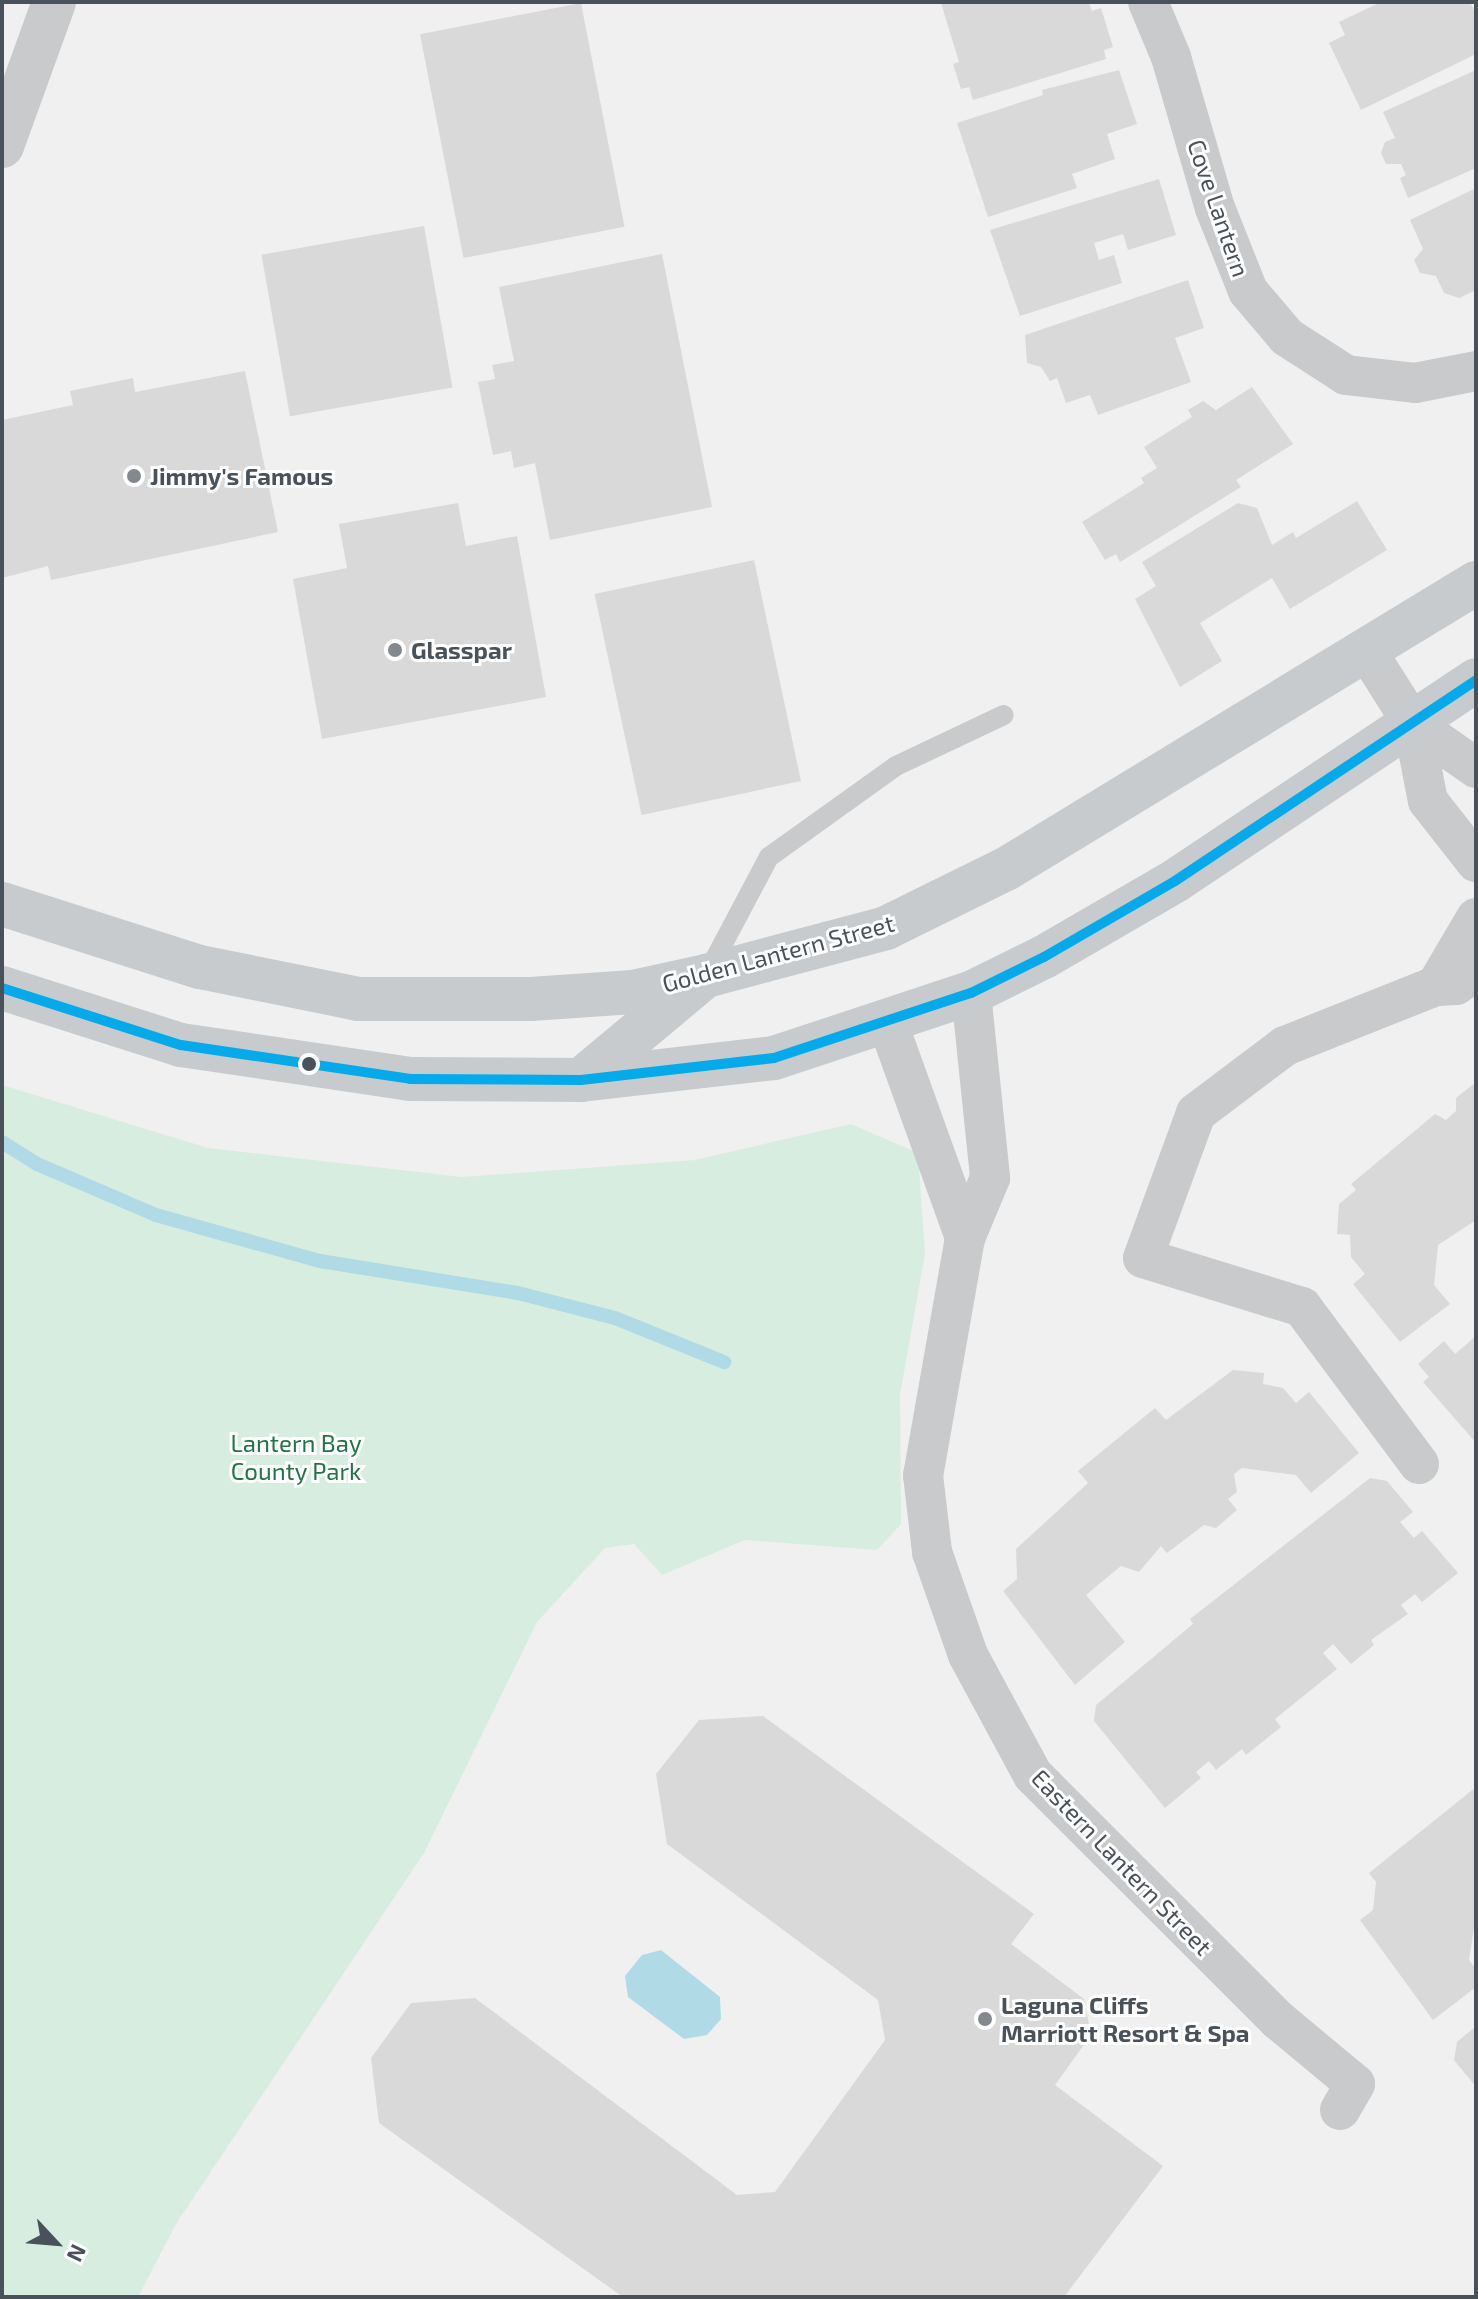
<!DOCTYPE html>
<html>
<head>
<meta charset="utf-8">
<style>
	body { margin:0 }
	#map { position:relative; width:1478px; height:2299px; overflow:hidden; background:#f0f0f0; font-family:"Exo 2",sans-serif }
	div>[style] { position:absolute }
	.green>* { inset:0; background:#d7eddf }
	.water>* { inset:0; background:#b0dbe6 }
	.stream>* { height:14px; margin:-7px; padding:0 7px; transform-origin:7px; border-radius:7px; background:#b0dbe6 }
	.building>* { inset:0; background:#d9d9da; transform-origin:0 0 }
	.service>* { height:20px; margin:-10px; padding:0 10px; transform-origin:10px; border-radius:10px; background:#c8cacb }
	.minor>* { height:40px; margin:-20px; padding:0 20px; transform-origin:20px; border-radius:20px; background:#c8cacb }
	.tertiary>* { height:44px; margin:-22px; padding:0 22px; transform-origin:22px; border-radius:22px; background:#c8cacb }
	.secondary>* { height:44px; margin:-22px; padding:0 22px; transform-origin:22px; border-radius:22px; background:#c8cbcd }
	.bus-1>* { height:10px; margin:-5px; padding:0 5px; transform-origin:5px; border-radius:5px; background:#04aaea }
	.dots>* { width:22px; height:22px; translate:-50% -50%; box-sizing:border-box; border:4px solid #fff; border-radius:50% }
	span { translate:-50% -50%; white-space:nowrap; text-align:center; line-height:1.15; -webkit-text-stroke:6px #fff; paint-order:stroke }
	.street-label { font-size:24px; color:#49525a }
	.poi-label { font-size:24px; color:#49525a; font-weight:700 }
	.left { translate:0 -50%; text-align:left }
	.park-label { font-size:24px; color:#21744a }
	.frame { position:absolute; inset:0; border:4px solid #49525a; pointer-events:none }
	.north { position:absolute; left:16px; top:2203px; width:80px; height:80px; -webkit-text-stroke:6px #fff; paint-order:stroke; rotate:116deg; font-size:22px; font-weight:700; line-height:32px; text-align:center; color:#49525a }
	.north::after { content:''; display:block; margin:auto; width:28px; height:36px; background:#49525a; clip-path:polygon(50% 0,100% 100%,50% 72%,0 100%) }
</style>
</head>
<body>
<div id="map">
	<div class="green">
		<i style="clip-path:polygon(2px 1085px,208px 1148px,462px 1177px,695px 1160px,851px 1124px,918px 1153px,925px 1254px,900px 1395px,901px 1524px,877px 1550px,745px 1540px,662px 1575px,634px 1544px,605px 1548px,537px 1622px,424px 1853px,176px 2224px,138px 2297px,2px 2297px)"></i>
	</div>
	<div class="water">
		<i style="clip-path:polygon(661px 1950px,720px 1997px,721px 2019px,707px 2035px,684px 2039px,628px 1997px,625px 1976px,642px 1955px)"></i>
	</div>
	<div class="stream">
		<i style="left:2px;top:1142px;width:41px;rotate:32.2deg"></i>
		<i style="left:37px;top:1164px;width:129px;rotate:23.2deg"></i>
		<i style="left:156px;top:1215px;width:170px;rotate:15.7deg"></i>
		<i style="left:320px;top:1261px;width:201px;rotate:9.2deg"></i>
		<i style="left:518px;top:1293px;width:100px;rotate:14.5deg"></i>
		<i style="left:615px;top:1318px;width:118px;rotate:22deg"></i>
	</div>
	<div class="building">
		<i style="clip-path:polygon(1089px 2px,1092px 11px,1101px 8px,1113px 47px,1104px 50px,1106px 59px,973px 100px,969px 87px,961px 89px,953px 64px,959px 62px,941px 3px)"></i>
		<i style="clip-path:polygon(1381px 2px,1470px 2px,1476px 14px,1476px 54px,1361px 110px,1329px 43px,1345px 35px,1339px 22px)"></i>
		<i style="left:581px;top:3px;width:228px;height:164px;rotate:79deg"></i>
		<i style="clip-path:polygon(1119px 70px,1137px 124px,1107px 134px,1115px 159px,1072px 174px,1077px 188px,988px 217px,957px 123px,1043px 95px,1042px 90px)"></i>
		<i style="clip-path:polygon(1476px 70px,1476px 168px,1408px 198px,1400px 178px,1406px 175px,1401px 164px,1386px 164px,1381px 153px,1385px 142px,1395px 138px,1383px 112px)"></i>
		<i style="clip-path:polygon(1159px 179px,1176px 235px,1128px 250px,1123px 234px,1094px 243px,1099px 260px,1114px 255px,1122px 283px,1020px 316px,990px 230px)"></i>
		<i style="clip-path:polygon(1476px 188px,1476px 290px,1459px 298px,1444px 293px,1436px 276px,1420px 273px,1414px 260px,1423px 249px,1410px 220px)"></i>
		<i style="left:424px;top:226px;width:164px;height:165px;rotate:80deg"></i>
		<i style="clip-path:polygon(662px 254px,712px 507px,550px 540px,535px 463px,514px 468px,511px 451px,493px 455px,478px 382px,495px 379px,492px 365px,514px 361px,499px 287px)"></i>
		<i style="clip-path:polygon(1188px 280px,1204px 328px,1175px 338px,1191px 382px,1098px 415px,1090px 395px,1066px 403px,1057px 378px,1050px 381px,1041px 367px,1027px 363px,1025px 335px)"></i>
		<i style="clip-path:polygon(245px 371px,278px 532px,51px 580px,48px 566px,2px 578px,2px 420px,73px 405px,70px 391px,133px 378px,135px 392px)"></i>
		<i style="clip-path:polygon(1252px 387px,1293px 444px,1236px 480px,1241px 487px,1120px 562px,1116px 554px,1105px 560px,1082px 522px,1144px 483px,1141px 478px,1157px 468px,1144px 447px,1192px 417px,1188px 410px,1203px 401px,1216px 410px)"></i>
		<i style="clip-path:polygon(1357px 501px,1387px 550px,1290px 609px,1272px 578px,1200px 623px,1222px 661px,1180px 687px,1135px 599px,1156px 586px,1142px 562px,1238px 503px,1257px 508px,1272px 545px,1293px 532px,1296px 538px)"></i>
		<i style="clip-path:polygon(458px 503px,466px 546px,517px 536px,546px 697px,322px 739px,293px 579px,347px 568px,339px 524px)"></i>
		<i style="left:754px;top:560px;width:226px;height:163px;rotate:78deg"></i>
		<i style="clip-path:polygon(1476px 1082px,1476px 1220px,1438px 1245px,1434px 1285px,1450px 1304px,1400px 1342px,1353px 1284px,1365px 1274px,1351px 1257px,1350px 1235px,1337px 1234px,1339px 1204px,1356px 1190px,1351px 1184px,1435px 1114px,1446px 1120px,1456px 1111px,1456px 1098px)"></i>
		<i style="clip-path:polygon(1476px 1336px,1476px 1443px,1423px 1382px,1429px 1377px,1418px 1364px,1444px 1341px,1455px 1354px)"></i>
		<i style="clip-path:polygon(1233px 1370px,1264px 1373px,1263px 1384px,1283px 1388px,1296px 1403px,1309px 1392px,1359px 1453px,1311px 1493px,1296px 1475px,1242px 1468px,1234px 1474px,1237px 1492px,1228px 1499px,1237px 1510px,1216px 1528px,1204px 1525px,1167px 1553px,1161px 1546px,1139px 1572px,1121px 1566px,1086px 1595px,1125px 1642px,1075px 1685px,1003px 1591px,1017px 1579px,1016px 1549px,1088px 1483px,1078px 1471px,1155px 1408px,1166px 1420px)"></i>
		<i style="clip-path:polygon(1370px 1478px,1387px 1481px,1413px 1512px,1400px 1522px,1414px 1538px,1422px 1531px,1458px 1573px,1422px 1602px,1415px 1594px,1401px 1605px,1408px 1614px,1371px 1640px,1374px 1645px,1351px 1664px,1333px 1644px,1323px 1653px,1337px 1669px,1275px 1719px,1281px 1727px,1246px 1755px,1242px 1749px,1216px 1770px,1209px 1761px,1196px 1772px,1201px 1778px,1165px 1808px,1094px 1721px,1096px 1705px,1193px 1624px,1190px 1619px)"></i>
		<i style="clip-path:polygon(763px 1716px,1034px 1914px,1011px 1944px,1084px 1999px,1091px 2035px,1055px 2085px,1163px 2166px,1064px 2297px,623px 2297px,379px 2123px,371px 2058px,411px 2003px,475px 1998px,737px 2195px,775px 2192px,885px 2040px,878px 2000px,667px 1844px,656px 1774px,699px 1720px)"></i>
		<i style="clip-path:polygon(1476px 1787px,1476px 1915px,1469px 1960px,1476px 1969px,1476px 1987px,1433px 2020px,1360px 1920px,1373px 1910px,1376px 1882px,1369px 1873px)"></i>
		<i style="clip-path:polygon(1476px 2026px,1476px 2087px,1454px 2060px,1457px 2042px)"></i>
	</div>
	<div class="service">
		<i style="left:708px;top:972px;width:130px;rotate:-62.1deg"></i>
		<i style="left:769px;top:857px;width:156px;rotate:-35.6deg"></i>
		<i style="left:896px;top:766px;width:119px;rotate:-25.3deg"></i>
	</div>
	<div class="minor">
		<i style="left:1148px;top:2px;width:60px;rotate:67.3deg"></i>
		<i style="left:1171px;top:57px;width:157px;rotate:73.8deg"></i>
		<i style="left:1215px;top:208px;width:89px;rotate:68.3deg"></i>
		<i style="left:1248px;top:291px;width:60px;rotate:49.7deg"></i>
		<i style="left:1287px;top:337px;width:70px;rotate:32.8deg"></i>
		<i style="left:1346px;top:375px;width:69px;rotate:6.6deg"></i>
		<i style="left:1415px;top:383px;width:62px;rotate:-11.1deg"></i>
		<i style="left:1368px;top:653px;width:84px;rotate:57.6deg"></i>
		<i style="left:1413px;top:724px;width:77px;rotate:34.9deg"></i>
		<i style="left:1413px;top:724px;width:78px;rotate:79deg"></i>
		<i style="left:1428px;top:801px;width:78px;rotate:51.8deg"></i>
		<i style="left:1436px;top:986px;width:79px;rotate:-59.5deg"></i>
		<i style="left:971px;top:993px;width:186px;rotate:84.1deg"></i>
		<i style="left:990px;top:1178px;width:65px;rotate:112.6deg"></i>
		<i style="left:965px;top:1238px;width:241px;rotate:100deg"></i>
		<i style="left:923px;top:1475px;width:78px;rotate:83.3deg"></i>
		<i style="left:932px;top:1552px;width:109px;rotate:70.7deg"></i>
		<i style="left:968px;top:1655px;width:136px;rotate:61.6deg"></i>
		<i style="left:1033px;top:1775px;width:346px;rotate:45deg"></i>
		<i style="left:1278px;top:2020px;width:100px;rotate:39.7deg"></i>
		<i style="left:1355px;top:2084px;width:30px;rotate:120deg"></i>
		<i style="left:887px;top:1021px;width:231px;rotate:70.2deg"></i>
		<i style="left:1419px;top:1464px;width:196px;rotate:-126.7deg"></i>
		<i style="left:1302px;top:1307px;width:166px;rotate:-162.9deg"></i>
		<i style="left:1143px;top:1258px;width:154px;rotate:-69.9deg"></i>
		<i style="left:1196px;top:1113px;width:111px;rotate:-37deg"></i>
		<i style="left:1285px;top:1046px;width:162px;rotate:-21.7deg"></i>
		<i style="left:1436px;top:986px;width:20px;rotate:-3deg"></i>
		<i style="left:1456px;top:985px;width:24px;rotate:-35deg"></i>
	</div>
	<div class="tertiary">
		<i style="left:2px;top:146px;width:153px;rotate:-70.1deg"></i>
	</div>
	<div class="secondary">
		<i style="left:2px;top:904px;width:208px;rotate:17.7deg"></i>
		<i style="left:200px;top:967px;width:161px;rotate:11.4deg"></i>
		<i style="left:358px;top:999px;width:173px"></i>
		<i style="left:531px;top:999px;width:102px;rotate:-3.9deg"></i>
		<i style="left:633px;top:992px;width:75px;rotate:-12.4deg"></i>
		<i style="left:706px;top:976px;width:186px;rotate:-14.9deg"></i>
		<i style="left:886px;top:928px;width:134px;rotate:-26.2deg"></i>
		<i style="left:1006px;top:869px;width:550px;rotate:-31.32deg"></i>
		<i style="left:2px;top:988px;width:188px;rotate:17.7deg"></i>
		<i style="left:181px;top:1045px;width:232px;rotate:8.4deg"></i>
		<i style="left:410px;top:1079px;width:171px;rotate:0.3deg"></i>
		<i style="left:581px;top:1080px;width:194px;rotate:-6.5deg"></i>
		<i style="left:774px;top:1058px;width:207px;rotate:-18.3deg"></i>
		<i style="left:971px;top:993px;width:81px;rotate:-26.3deg"></i>
		<i style="left:1044px;top:957px;width:151px;rotate:-30.1deg"></i>
		<i style="left:1175px;top:881px;width:362px;rotate:-33.7deg"></i>
		<i style="left:581px;top:1080px;width:158px;rotate:-39.9deg"></i>
	</div>
	<div class="bus-1">
		<i style="left:2px;top:988px;width:188px;rotate:17.7deg"></i>
		<i style="left:181px;top:1045px;width:232px;rotate:8.4deg"></i>
		<i style="left:410px;top:1079px;width:171px;rotate:0.3deg"></i>
		<i style="left:581px;top:1080px;width:194px;rotate:-6.5deg"></i>
		<i style="left:774px;top:1058px;width:207px;rotate:-18.3deg"></i>
		<i style="left:971px;top:993px;width:81px;rotate:-26.3deg"></i>
		<i style="left:1044px;top:957px;width:151px;rotate:-30.1deg"></i>
		<i style="left:1175px;top:881px;width:362px;rotate:-33.7deg"></i>
	</div>
	<div class="dots">
		<i style="left:134px;top:476px;background:#83898e"></i>
		<i style="left:395px;top:650px;background:#83898e"></i>
		<i style="left:309px;top:1064px;background:#49525a"></i>
		<i style="left:985px;top:2019px;background:#83898e"></i>
	</div>
	<div class="street-label">
		<span style="left:1219px;top:208px;rotate:71deg">Cove Lantern</span>
		<span style="left:778px;top:953px;rotate:-15deg">Golden Lantern Street</span>
		<span style="left:1122px;top:1862px;rotate:46deg">Eastern Lantern Street</span>
	</div>
	<div class="poi-label">
		<span class="left" style="left:150px;top:476px">Jimmy's Famous</span>
		<span class="left" style="left:411px;top:650px">Glasspar</span>
		<span class="left" style="left:1001px;top:2019px">Laguna Cliffs<br>Marriott Resort &amp; Spa</span>
	</div>
	<div class="park-label">
		<span style="left:296px;top:1457px">Lantern Bay<br>County Park</span>
	</div>
	<div class="frame"></div>
	<div class="north">N</div>
</div>
</body>
</html>
